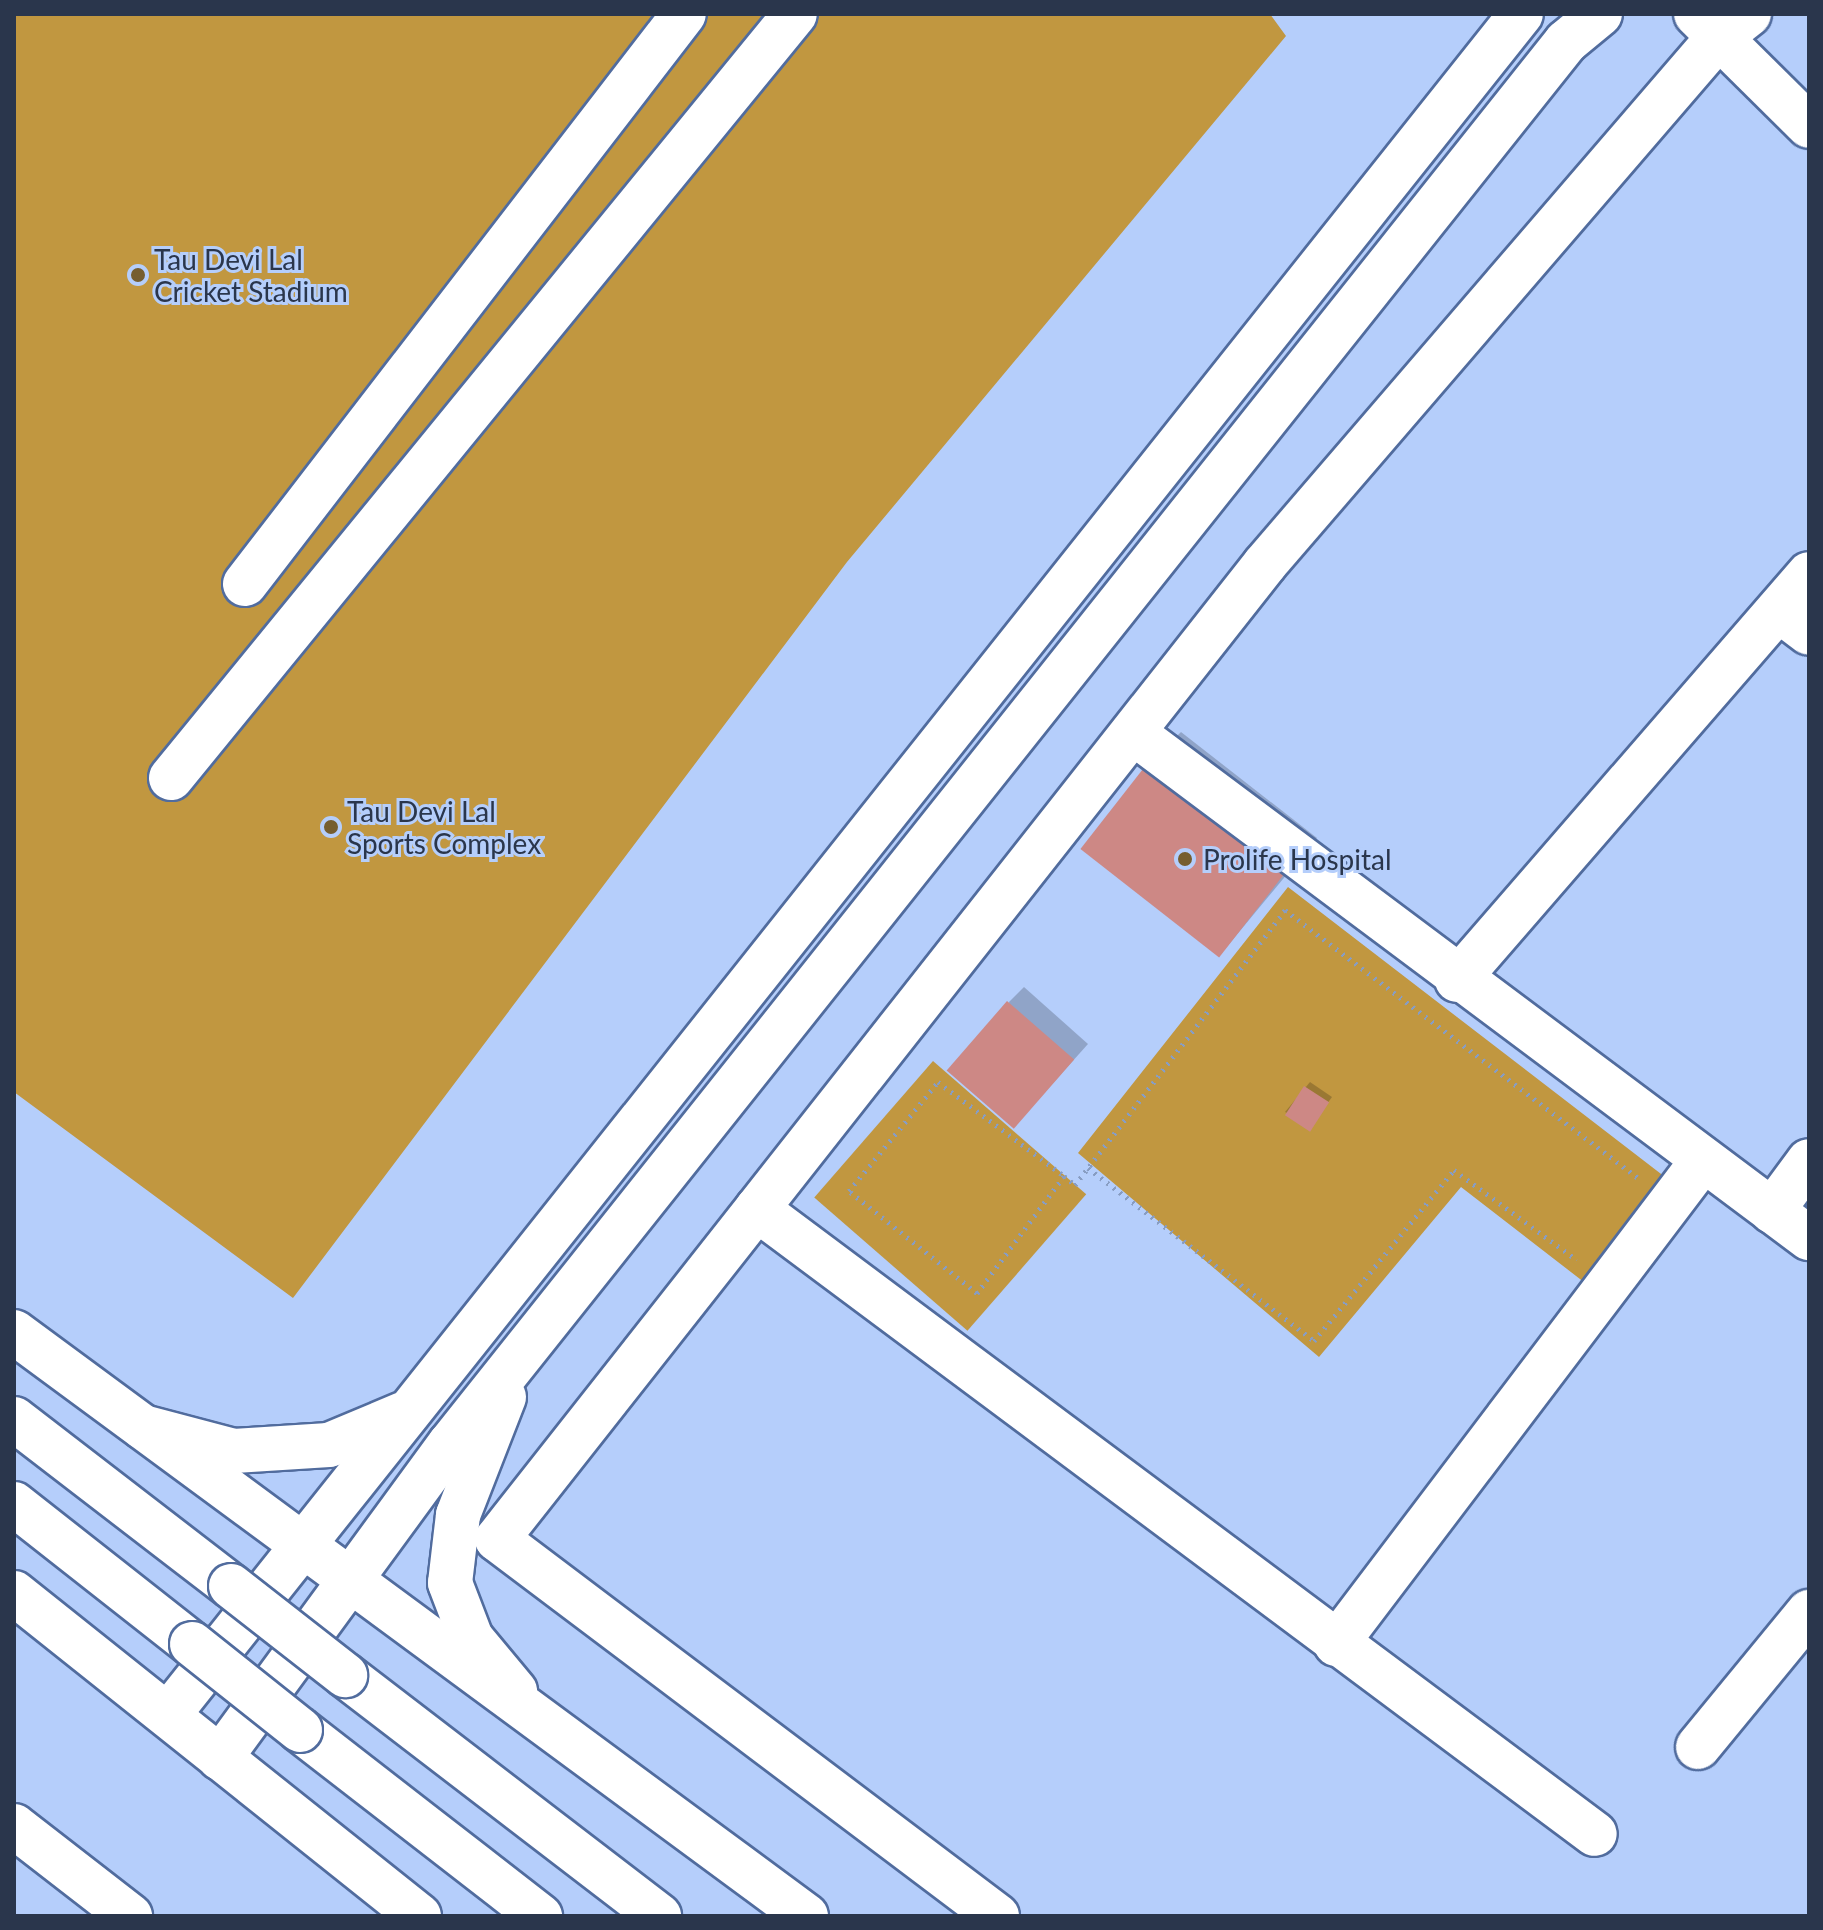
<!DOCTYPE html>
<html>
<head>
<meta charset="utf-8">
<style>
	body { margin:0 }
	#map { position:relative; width:1823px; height:1930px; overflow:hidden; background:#b5cefb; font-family:Lato,sans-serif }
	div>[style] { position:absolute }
	.green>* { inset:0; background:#c19740; transform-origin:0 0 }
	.shadow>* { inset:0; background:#0003 }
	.building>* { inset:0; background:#cd8885; transform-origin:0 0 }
	.path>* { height:5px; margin-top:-2.5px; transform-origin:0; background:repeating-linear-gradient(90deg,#889dc2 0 2px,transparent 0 8px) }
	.roads { filter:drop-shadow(2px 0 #516c9e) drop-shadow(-2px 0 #516c9e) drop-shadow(0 2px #516c9e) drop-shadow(0 -2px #516c9e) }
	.minor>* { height:44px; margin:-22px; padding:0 22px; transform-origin:22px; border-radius:22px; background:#fff }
	.highway>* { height:44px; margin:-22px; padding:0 22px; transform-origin:22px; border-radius:22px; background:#fff }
	.bridges { filter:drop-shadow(2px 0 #516c9e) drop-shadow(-2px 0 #516c9e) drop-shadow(0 2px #516c9e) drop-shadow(0 -2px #516c9e) }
	.highway-bridge>* { height:44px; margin:-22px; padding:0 22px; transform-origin:22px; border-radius:22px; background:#fff }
	.dots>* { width:22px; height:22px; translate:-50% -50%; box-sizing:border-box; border:4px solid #b5cefb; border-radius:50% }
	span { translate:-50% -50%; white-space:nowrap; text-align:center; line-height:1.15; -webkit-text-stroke:6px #b5cefb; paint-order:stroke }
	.poi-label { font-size:28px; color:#2a364c }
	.left { translate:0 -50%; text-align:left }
	.frame { position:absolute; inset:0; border:16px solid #2a364c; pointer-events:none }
</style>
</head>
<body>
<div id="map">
	<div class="green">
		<i style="clip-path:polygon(14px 14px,1270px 14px,1286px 36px,847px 562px,293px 1298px,14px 1092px)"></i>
		<i style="clip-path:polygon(1288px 887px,1665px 1177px,1589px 1286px,1461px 1187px,1319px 1357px,1078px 1153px)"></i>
		<i style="left:933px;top:1061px;width:203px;height:181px;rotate:41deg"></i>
	</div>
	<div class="shadow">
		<i style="clip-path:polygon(1181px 732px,1317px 838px,1220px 955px,1151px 762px)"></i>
		<i style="clip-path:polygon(1024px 987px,1088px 1044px,1028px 1111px,1009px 1002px)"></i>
		<i style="clip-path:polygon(1310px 1082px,1332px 1097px,1312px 1125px,1285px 1112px)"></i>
	</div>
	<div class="building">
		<i style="left:1150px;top:760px;width:176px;height:113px;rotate:38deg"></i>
		<i style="left:1007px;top:1001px;width:89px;height:92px;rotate:41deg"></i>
		<i style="left:1304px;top:1086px;width:30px;height:35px;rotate:33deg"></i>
	</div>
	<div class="path">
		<i style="left:1088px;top:1168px;width:285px;rotate:37.4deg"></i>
		<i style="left:1314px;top:1341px;width:221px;rotate:-50.7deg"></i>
		<i style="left:1454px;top:1170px;width:152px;rotate:36.2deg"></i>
		<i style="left:1064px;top:1176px;width:146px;rotate:126.6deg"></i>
		<i style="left:977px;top:1293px;width:164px;rotate:-141.4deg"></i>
		<i style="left:849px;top:1191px;width:141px;rotate:-50.8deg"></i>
		<i style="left:938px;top:1082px;width:157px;rotate:36.7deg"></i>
		<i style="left:1064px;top:1176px;width:14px;rotate:39deg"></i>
		<i style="left:1075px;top:1185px;width:346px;rotate:-52.6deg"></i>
		<i style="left:1285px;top:910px;width:445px;rotate:37.2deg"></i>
	</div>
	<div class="roads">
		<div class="minor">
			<i style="left:1696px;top:14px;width:159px;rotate:44.7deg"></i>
			<i style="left:245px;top:584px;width:719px;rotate:-52.4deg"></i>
			<i style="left:1780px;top:611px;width:36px;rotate:37deg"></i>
			<i style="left:1135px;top:734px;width:842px;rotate:36.79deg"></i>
			<i style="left:171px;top:778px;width:986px;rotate:-50.76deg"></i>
			<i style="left:1457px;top:980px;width:537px;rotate:-49.07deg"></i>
			<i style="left:757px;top:1209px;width:1045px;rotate:36.72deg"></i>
			<i style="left:1772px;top:1211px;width:62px;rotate:-53.5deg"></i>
			<i style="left:504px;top:1397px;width:127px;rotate:111.3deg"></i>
			<i style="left:458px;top:1515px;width:68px;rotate:96.7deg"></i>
			<i style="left:450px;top:1583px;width:59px;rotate:69.1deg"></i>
			<i style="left:471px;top:1638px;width:69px;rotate:50.3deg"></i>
			<i style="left:143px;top:1427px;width:94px;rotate:14.8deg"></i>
			<i style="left:234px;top:1451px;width:95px;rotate:-3.6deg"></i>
			<i style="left:329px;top:1445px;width:80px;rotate:-22.7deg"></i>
			<i style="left:1336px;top:1644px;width:607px;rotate:-52.83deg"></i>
			<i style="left:168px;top:1715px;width:2173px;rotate:-51.5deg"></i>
			<i style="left:1698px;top:1747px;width:175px;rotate:-50.6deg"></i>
			<i style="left:220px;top:1758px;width:389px;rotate:-53.8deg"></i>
			<i style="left:450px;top:1444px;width:1792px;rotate:-51.48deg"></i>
			<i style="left:1566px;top:42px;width:44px;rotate:-39.5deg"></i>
			<i style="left:14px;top:1826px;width:147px;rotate:37.8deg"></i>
			<i style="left:997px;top:1916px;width:626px;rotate:-142.98deg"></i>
			<i style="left:497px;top:1539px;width:1241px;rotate:-51.77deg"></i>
			<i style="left:1265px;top:564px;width:691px;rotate:-49.28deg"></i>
			<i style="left:1716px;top:40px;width:42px;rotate:-38.2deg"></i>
		</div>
		<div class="highway">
			<i style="left:14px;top:1332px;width:984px;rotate:36.4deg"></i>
			<i style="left:14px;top:1419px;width:274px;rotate:37.6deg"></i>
			<i style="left:14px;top:1504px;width:226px;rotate:38.2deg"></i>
			<i style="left:14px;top:1593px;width:518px;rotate:38.57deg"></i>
			<i style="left:345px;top:1675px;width:396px;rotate:37.5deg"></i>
			<i style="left:300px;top:1730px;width:304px;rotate:37.8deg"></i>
		</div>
	</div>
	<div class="bridges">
		<div class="highway-bridge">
			<i style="left:231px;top:1586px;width:145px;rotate:38deg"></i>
			<i style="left:192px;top:1644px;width:138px;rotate:38.5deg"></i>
		</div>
	</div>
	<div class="dots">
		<i style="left:138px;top:275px;background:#765e2f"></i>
		<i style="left:331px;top:827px;background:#765e2f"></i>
		<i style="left:1185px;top:859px;background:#765e2f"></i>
	</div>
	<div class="poi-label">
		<span class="left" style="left:154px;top:275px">Tau Devi Lal<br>Cricket Stadium</span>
		<span class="left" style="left:347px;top:827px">Tau Devi Lal<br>Sports Complex</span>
		<span class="left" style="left:1203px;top:859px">Prolife Hospital</span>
	</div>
	<div class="frame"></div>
</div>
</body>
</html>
